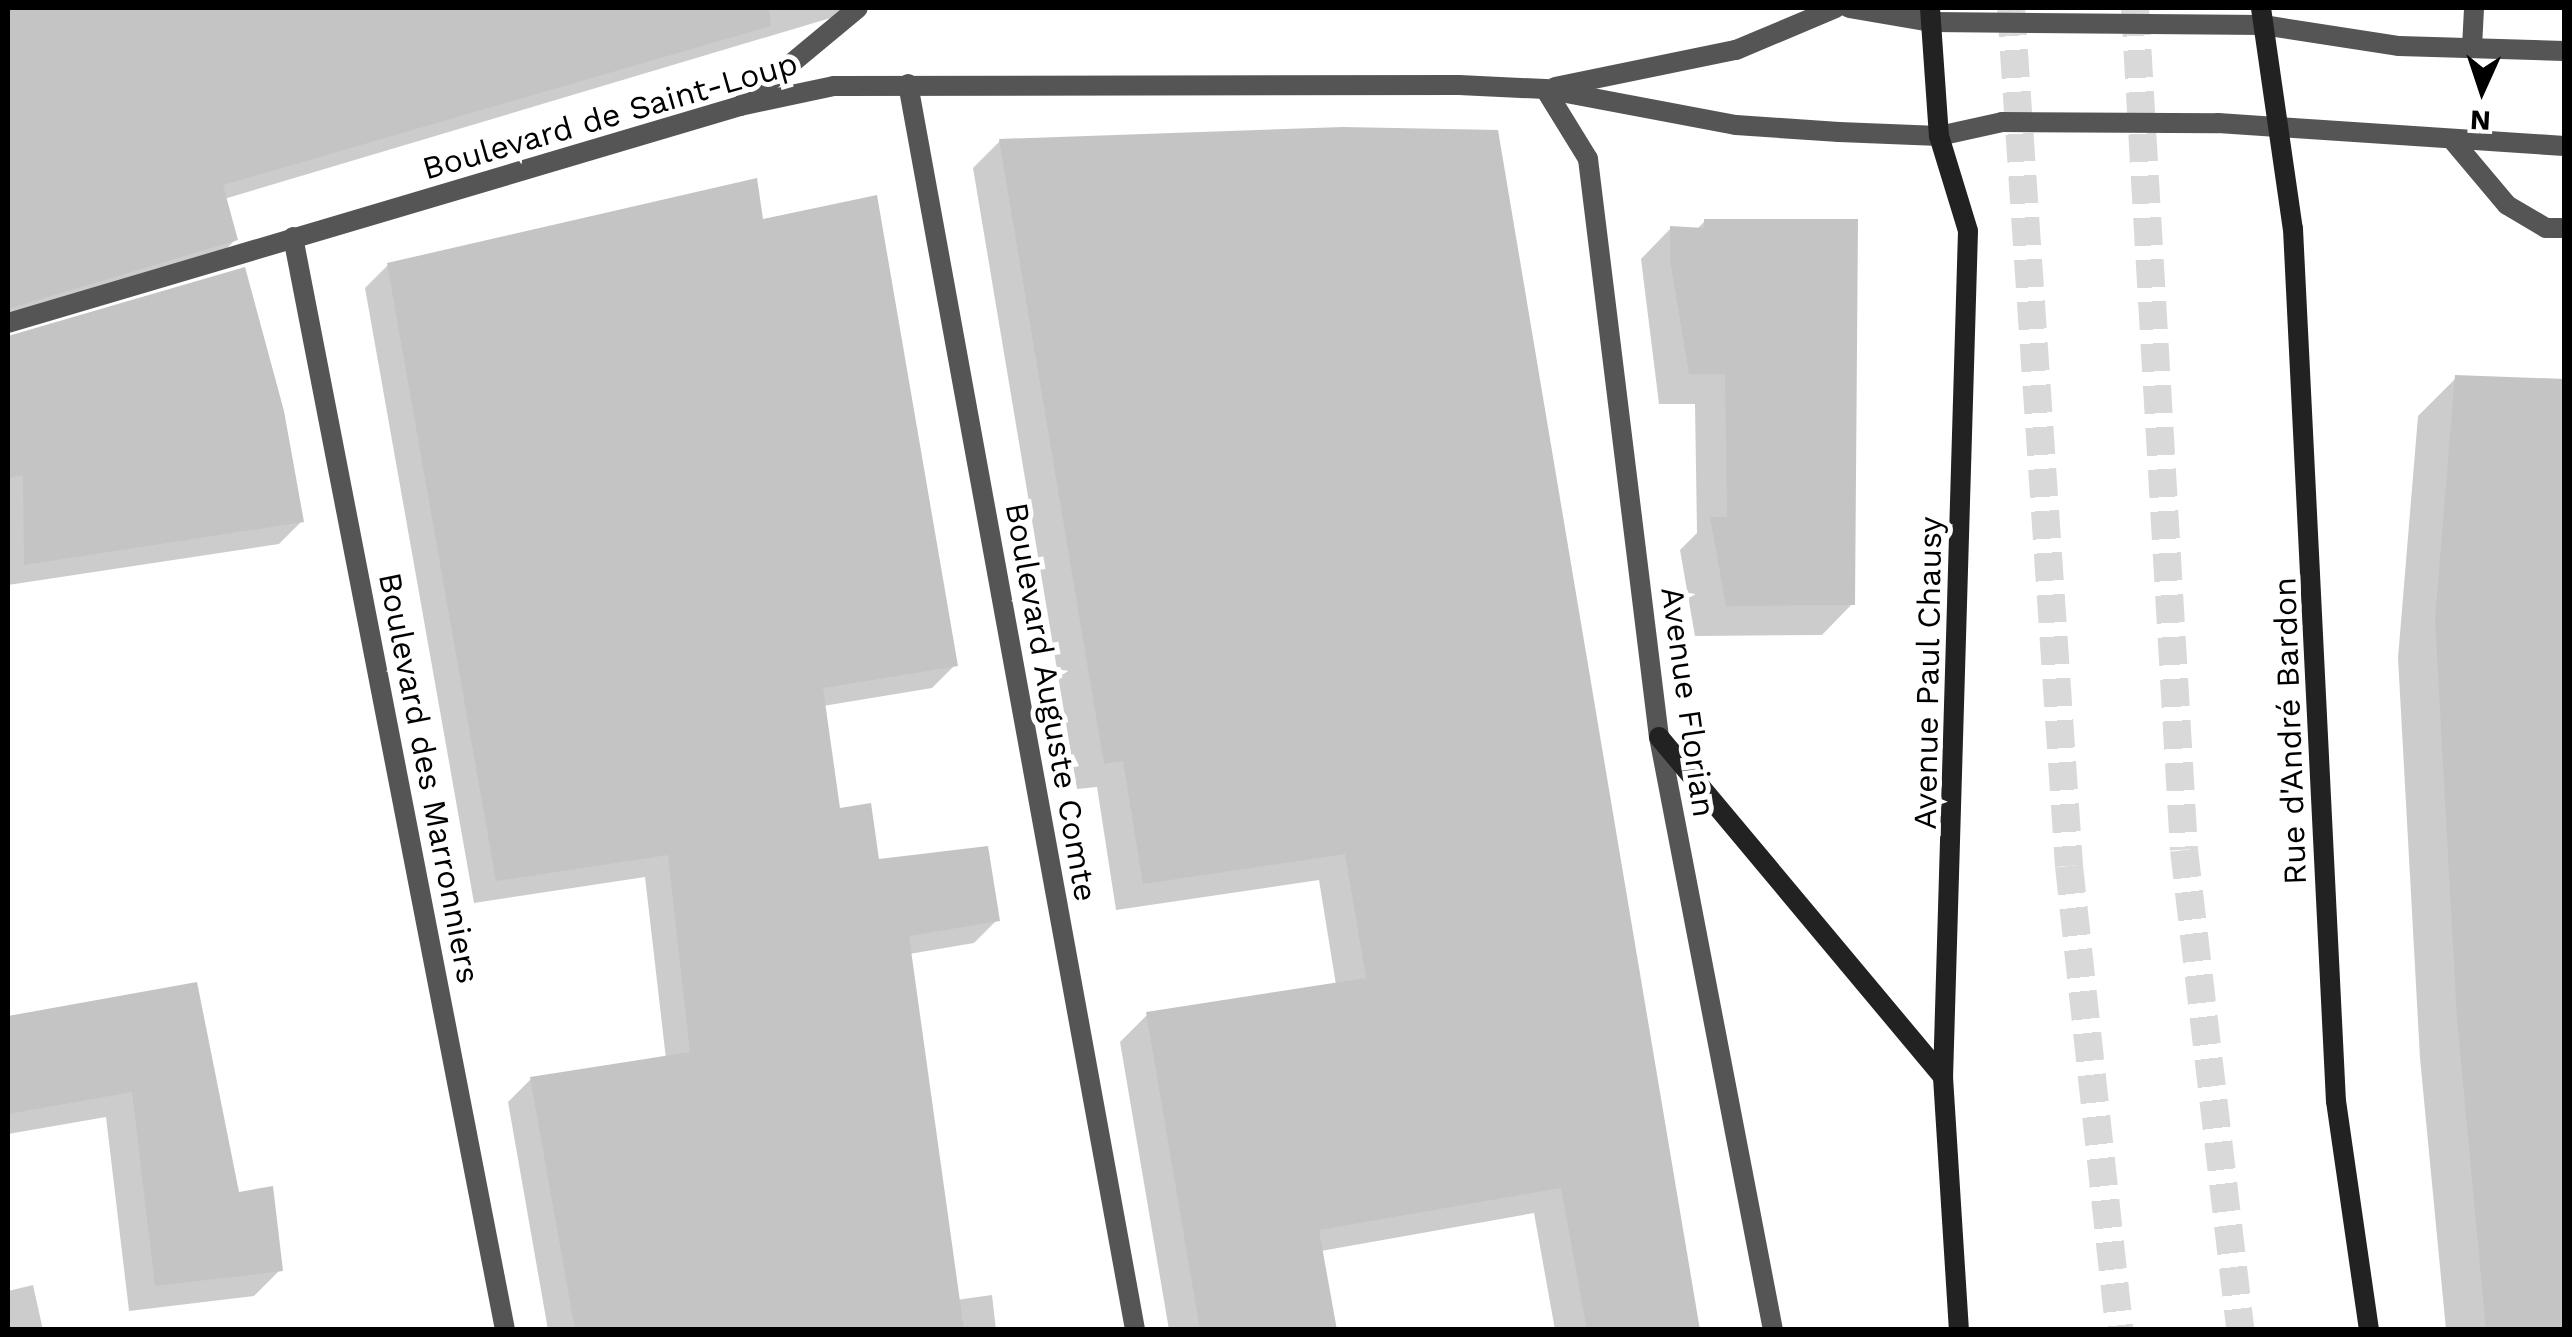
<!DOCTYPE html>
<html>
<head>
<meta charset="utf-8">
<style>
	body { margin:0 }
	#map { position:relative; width:2572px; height:1337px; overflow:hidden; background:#fff; font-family:"Work Sans",sans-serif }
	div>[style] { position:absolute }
	.shadow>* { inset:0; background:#0003 }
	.building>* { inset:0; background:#c4c4c4 }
	.trunk-tunnel>* { height:28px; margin-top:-14px; transform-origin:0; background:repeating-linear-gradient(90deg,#d9d9d9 0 28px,transparent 0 42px) }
	.service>* { height:20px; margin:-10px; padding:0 10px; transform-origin:10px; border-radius:10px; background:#555 }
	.pedestrian>* { height:20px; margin:-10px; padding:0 10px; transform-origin:10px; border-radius:10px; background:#555 }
	.minor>* { height:20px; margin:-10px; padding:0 10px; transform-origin:10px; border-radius:10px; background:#555 }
	.tertiary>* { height:20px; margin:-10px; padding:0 10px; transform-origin:10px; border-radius:10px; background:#555 }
	.secondary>* { height:20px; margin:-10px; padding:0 10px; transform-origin:10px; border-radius:10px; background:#222 }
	span { translate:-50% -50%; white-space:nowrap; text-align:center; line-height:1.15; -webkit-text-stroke:10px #fff; paint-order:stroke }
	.street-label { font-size:32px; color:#000 }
	.frame { position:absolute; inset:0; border:10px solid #000; pointer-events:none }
	.north { position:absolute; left:2432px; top:40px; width:100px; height:100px; -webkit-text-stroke:8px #fff; paint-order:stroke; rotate:183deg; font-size:28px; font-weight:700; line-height:40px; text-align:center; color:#000 }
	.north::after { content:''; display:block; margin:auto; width:35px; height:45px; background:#000; clip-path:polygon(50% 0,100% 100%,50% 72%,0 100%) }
</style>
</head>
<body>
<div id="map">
	<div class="shadow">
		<i style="clip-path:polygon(8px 8px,864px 8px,224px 199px,235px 240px,213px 262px,8px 325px)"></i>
		<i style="clip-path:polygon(1000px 141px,1697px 1330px,1555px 1330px,1534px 1213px,1321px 1251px,1334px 1330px,1169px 1330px,1120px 1042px,1148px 1014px,1336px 985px,1319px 880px,1116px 910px,1097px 787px,1077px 789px,973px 168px)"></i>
		<i style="clip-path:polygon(1705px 221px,1852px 604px,1822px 635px,1695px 636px,1680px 550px,1697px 533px,1695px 404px,1659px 404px,1641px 259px,1671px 228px,1696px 230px)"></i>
		<i style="clip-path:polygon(761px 222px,955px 665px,932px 688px,823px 706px,838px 811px,877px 862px,997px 920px,974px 943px,909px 954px,956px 1300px,992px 1295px,996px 1330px,548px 1330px,508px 1102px,531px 1079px,666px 1059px,645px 877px,474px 903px,365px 288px,388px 265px)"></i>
		<i style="clip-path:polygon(8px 338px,12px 339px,301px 522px,279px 544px,8px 585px)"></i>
		<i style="clip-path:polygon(2456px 378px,2564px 382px,2564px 1330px,2446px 1330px,2420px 1058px,2398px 658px,2418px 416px)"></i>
		<i style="clip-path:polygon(195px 985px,238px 1194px,280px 1270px,254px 1296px,129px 1311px,106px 1117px,8px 1134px,8px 1018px)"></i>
		<i style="clip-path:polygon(33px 1285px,43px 1330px,8px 1330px,8px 1291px)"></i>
	</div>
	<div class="building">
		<i style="clip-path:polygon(8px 8px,769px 8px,771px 26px,223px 185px,238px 240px,8px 309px)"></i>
		<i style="clip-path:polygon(1343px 127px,1498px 130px,1700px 1330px,1587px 1330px,1561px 1188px,1319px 1230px,1337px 1330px,1200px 1330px,1146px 1012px,1366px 978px,1345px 854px,1143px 884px,1123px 761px,1104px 764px,999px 139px)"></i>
		<i style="clip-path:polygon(757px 178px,763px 219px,877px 195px,958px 666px,823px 688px,840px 808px,871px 803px,879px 859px,988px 846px,1000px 921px,909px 936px,964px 1330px,575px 1330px,530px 1077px,690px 1052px,668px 855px,496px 881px,387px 263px)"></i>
		<i style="clip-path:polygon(1704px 219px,1858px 219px,1855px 605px,1726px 606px,1710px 517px,1727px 517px,1725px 374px,1689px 374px,1670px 260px,1670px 226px,1704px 228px)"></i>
		<i style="clip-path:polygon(245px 267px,284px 411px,304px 522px,24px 565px,23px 475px,8px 478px,8px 336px)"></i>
		<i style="clip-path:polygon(2455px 375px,2564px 379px,2564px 1330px,2486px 1330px,2457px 1019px,2435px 619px)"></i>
		<i style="clip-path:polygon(197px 982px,239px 1192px,273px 1186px,283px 1271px,155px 1286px,132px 1092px,8px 1114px,8px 1016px)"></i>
	</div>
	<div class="trunk-tunnel">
		<i style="left:2011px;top:8px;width:860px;rotate:86.13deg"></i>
		<i style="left:2069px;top:866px;width:467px;rotate:83.8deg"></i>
		<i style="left:2135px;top:8px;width:843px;rotate:86.67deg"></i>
		<i style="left:2184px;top:850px;width:483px;rotate:83.3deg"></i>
	</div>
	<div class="service">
		<i style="left:2454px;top:142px;width:82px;rotate:49.9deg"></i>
		<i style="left:2507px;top:205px;width:45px;rotate:30.5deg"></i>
		<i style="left:2546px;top:228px;width:18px"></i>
	</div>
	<div class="pedestrian">
		<i style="left:740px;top:106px;width:153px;rotate:-39.7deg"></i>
	</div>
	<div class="minor">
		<i style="left:2472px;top:47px;width:39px;rotate:-87deg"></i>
		<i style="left:908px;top:84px;width:1267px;rotate:79.67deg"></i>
		<i style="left:1545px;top:89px;width:82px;rotate:58.4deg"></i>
		<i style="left:1588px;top:159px;width:582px;rotate:83deg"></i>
		<i style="left:1659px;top:737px;width:604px;rotate:79.12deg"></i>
		<i style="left:293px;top:237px;width:1113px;rotate:79.02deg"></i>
	</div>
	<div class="tertiary">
		<i style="left:1849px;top:8px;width:83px;rotate:9.7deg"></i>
		<i style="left:1931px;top:22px;width:332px;rotate:0.5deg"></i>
		<i style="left:2263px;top:25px;width:138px;rotate:8.8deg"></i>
		<i style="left:2399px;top:46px;width:165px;rotate:1.7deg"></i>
		<i style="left:1555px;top:87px;width:185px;rotate:-11.6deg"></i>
		<i style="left:1736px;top:50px;width:108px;rotate:-22.8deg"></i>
		<i style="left:8px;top:323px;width:763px;rotate:-16.51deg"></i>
		<i style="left:740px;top:106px;width:96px;rotate:-12deg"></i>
		<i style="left:834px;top:86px;width:625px;rotate:-0.09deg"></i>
		<i style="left:1459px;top:85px;width:86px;rotate:2.7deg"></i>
		<i style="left:1545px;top:89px;width:194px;rotate:10.7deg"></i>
		<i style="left:1736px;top:125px;width:103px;rotate:3.9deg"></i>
		<i style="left:1839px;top:132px;width:100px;rotate:2.3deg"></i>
		<i style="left:1939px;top:136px;width:65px;rotate:-12.5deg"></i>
		<i style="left:2002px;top:122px;width:216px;rotate:0.3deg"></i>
		<i style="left:2218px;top:123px;width:347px;rotate:3.8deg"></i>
	</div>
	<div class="secondary">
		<i style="left:1930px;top:8px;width:128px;rotate:86deg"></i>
		<i style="left:1939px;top:136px;width:99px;rotate:73deg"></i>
		<i style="left:1968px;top:231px;width:846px;rotate:91.69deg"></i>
		<i style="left:1943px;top:1077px;width:254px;rotate:86.4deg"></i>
		<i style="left:2261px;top:8px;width:223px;rotate:81.8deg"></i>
		<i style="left:2293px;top:229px;width:873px;rotate:87.18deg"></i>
		<i style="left:2336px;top:1101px;width:231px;rotate:81.8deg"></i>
		<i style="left:1659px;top:737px;width:443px;rotate:50.1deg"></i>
	</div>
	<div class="street-label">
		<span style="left:610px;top:116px;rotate:-16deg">Boulevard de Saint-Loup</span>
		<span style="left:1928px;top:673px;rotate:-89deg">Avenue Paul Chausy</span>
		<span style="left:1051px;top:702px;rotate:80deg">Boulevard Auguste Comte</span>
		<span style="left:1688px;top:702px;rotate:82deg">Avenue Florian</span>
		<span style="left:2290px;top:731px;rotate:-92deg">Rue d'André Bardon</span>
		<span style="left:429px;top:778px;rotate:79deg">Boulevard des Marronniers</span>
	</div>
	<div class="frame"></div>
	<div class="north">N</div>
</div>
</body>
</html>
